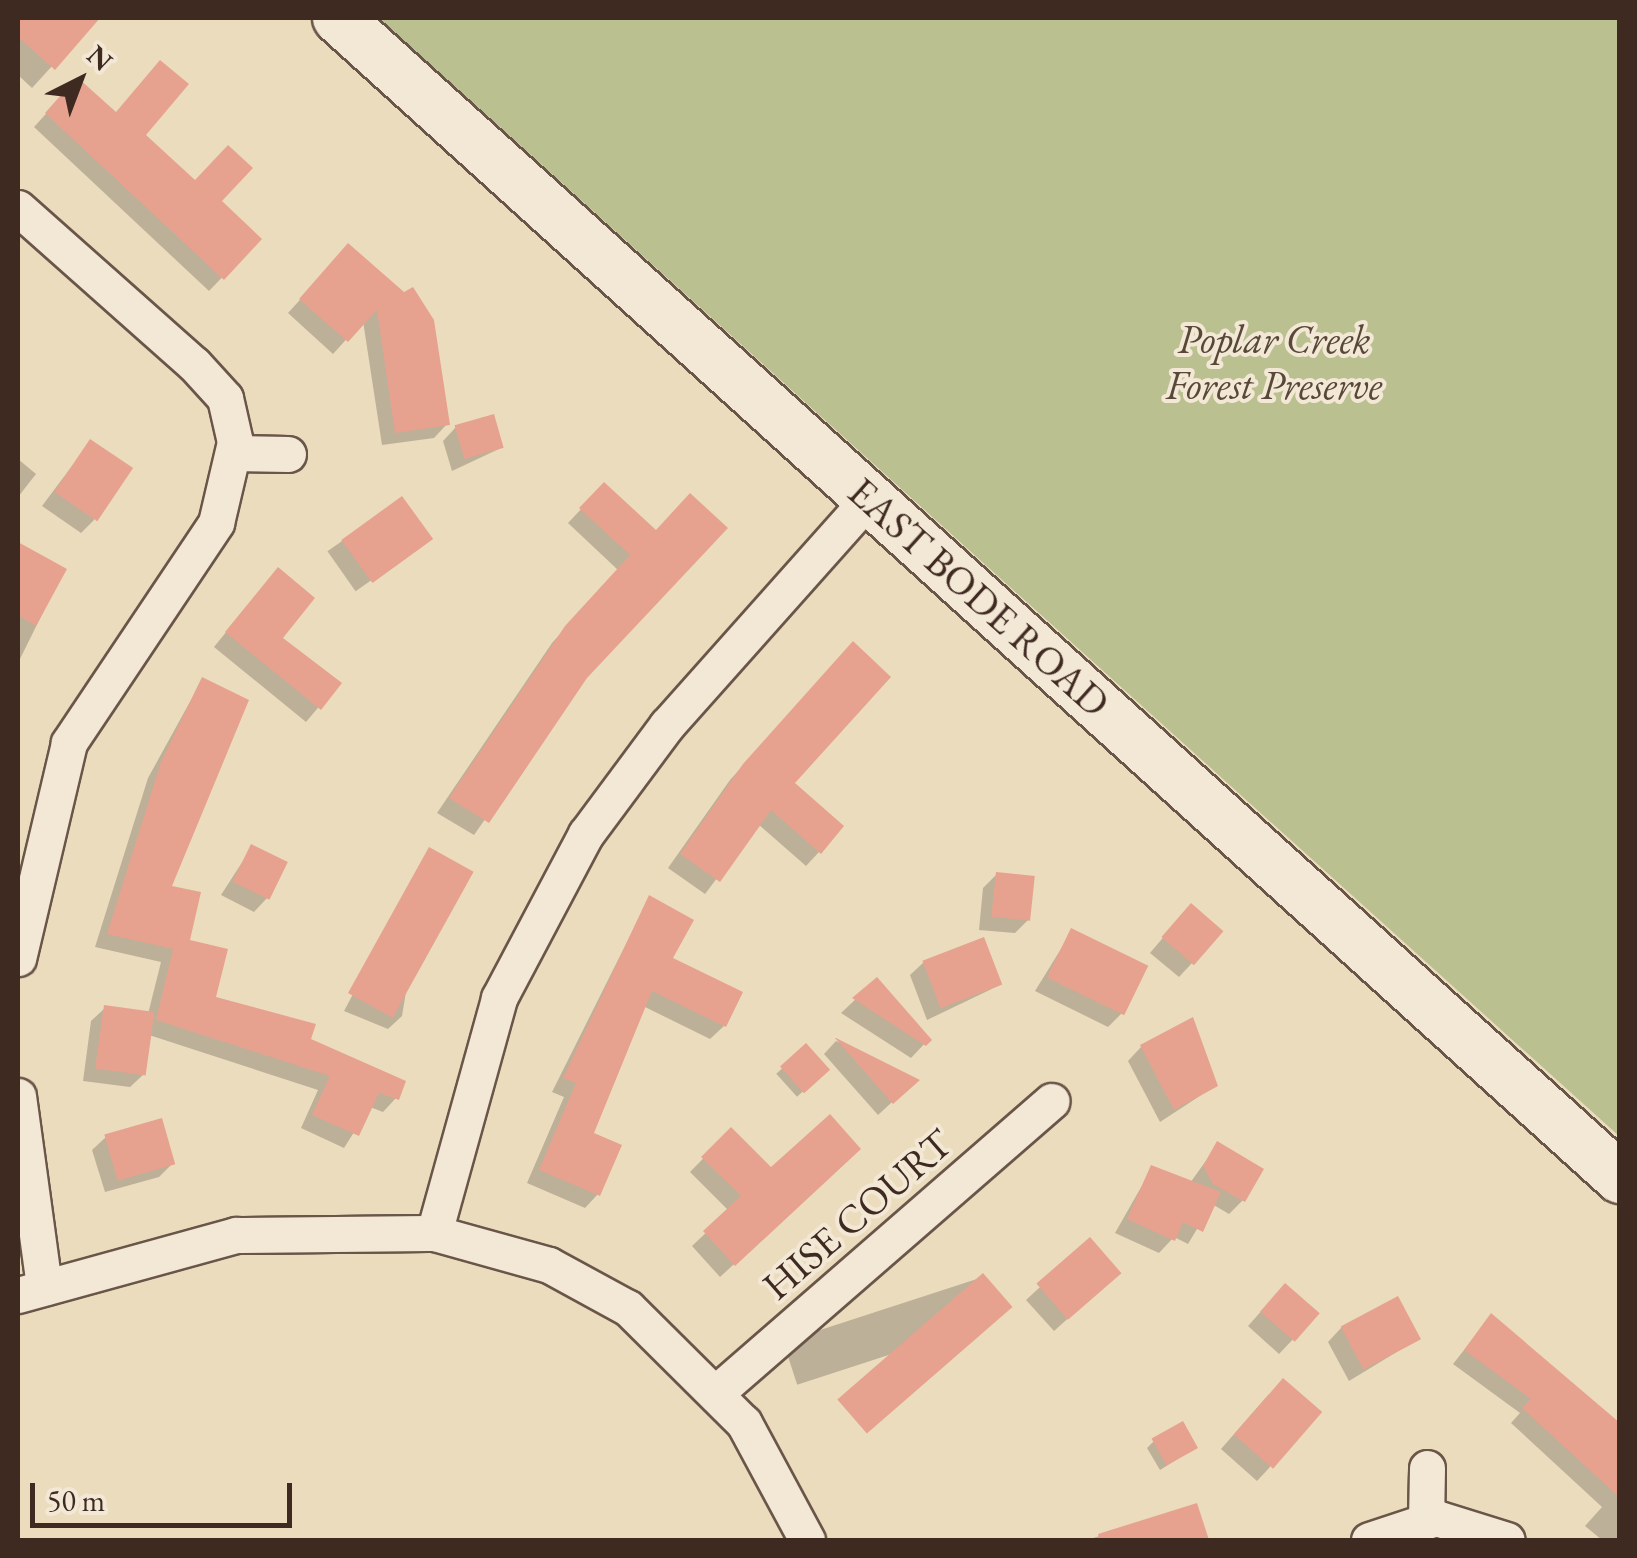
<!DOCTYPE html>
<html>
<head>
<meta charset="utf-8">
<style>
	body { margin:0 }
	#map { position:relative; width:1637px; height:1558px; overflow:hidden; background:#ebdcbe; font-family:"EB Garamond",serif }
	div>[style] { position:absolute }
	.green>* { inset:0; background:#bac090 }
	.shadow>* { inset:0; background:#0003; transform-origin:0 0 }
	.building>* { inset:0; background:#e6a28f; transform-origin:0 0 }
	.roads { filter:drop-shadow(2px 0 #6a5649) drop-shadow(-2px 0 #6a5649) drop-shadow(0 2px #6a5649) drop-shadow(0 -2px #6a5649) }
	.street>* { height:35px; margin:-17.5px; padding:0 17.5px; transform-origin:17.5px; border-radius:17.5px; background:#f2e8d5 }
	.secondary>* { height:50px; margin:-25px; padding:0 25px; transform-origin:25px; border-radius:25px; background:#f2e8d5 }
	span { translate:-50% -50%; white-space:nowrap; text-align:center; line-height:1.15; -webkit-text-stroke:8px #f2e8d5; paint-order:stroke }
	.park-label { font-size:40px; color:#584838; font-style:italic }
	.street-label { font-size:40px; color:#3f2a22 }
	.frame { position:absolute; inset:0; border:20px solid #3f2a22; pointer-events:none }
	.north { position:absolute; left:30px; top:30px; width:100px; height:100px; -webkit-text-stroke:8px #f2e8d5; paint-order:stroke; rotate:42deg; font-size:28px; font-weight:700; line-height:40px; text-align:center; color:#3f2a22 }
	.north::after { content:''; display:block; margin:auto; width:35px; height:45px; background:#3f2a22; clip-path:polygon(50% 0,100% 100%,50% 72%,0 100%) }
	.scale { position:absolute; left:30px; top:1483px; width:262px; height:45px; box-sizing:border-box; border:5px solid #3f2a22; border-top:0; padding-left:12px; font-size:30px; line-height:35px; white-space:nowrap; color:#3f2a22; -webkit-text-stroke:8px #f2e8d5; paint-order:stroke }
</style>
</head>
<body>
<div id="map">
	<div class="green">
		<i style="clip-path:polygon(379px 18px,1619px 18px,1619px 1136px)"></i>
	</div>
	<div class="shadow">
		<i style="clip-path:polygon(18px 18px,96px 18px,32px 88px,18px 75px)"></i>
		<i style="clip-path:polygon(65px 93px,142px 135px,259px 239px,209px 291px,34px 127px)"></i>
		<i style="clip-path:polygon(348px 247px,447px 424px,434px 438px,382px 445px,363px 321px,333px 354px,288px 313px)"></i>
		<i style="clip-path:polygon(456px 427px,501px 448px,452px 471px,443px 441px)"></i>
		<i style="clip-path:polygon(90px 442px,94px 520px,81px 533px,42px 506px)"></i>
		<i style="clip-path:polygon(18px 459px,36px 474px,18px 497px)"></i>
		<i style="clip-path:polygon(604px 485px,655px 533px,585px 676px,474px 835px,437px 813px,552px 643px,618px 570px,568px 523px)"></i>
		<i style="left:402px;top:499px;width:49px;height:91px;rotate:55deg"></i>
		<i style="clip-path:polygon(22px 547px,64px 570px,18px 663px,18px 552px)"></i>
		<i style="clip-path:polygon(265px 584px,279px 638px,338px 684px,306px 722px,214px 647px)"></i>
		<i style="clip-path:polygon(840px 658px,792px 784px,819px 852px,806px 866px,758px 824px,705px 894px,668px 868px,730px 780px)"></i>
		<i style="clip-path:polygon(202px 680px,168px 888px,213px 999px,308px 1040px,396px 1098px,383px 1112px,370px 1107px,344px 1148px,301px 1128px,318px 1090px,149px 1035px,144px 1074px,130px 1087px,83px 1081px,91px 1021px,105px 1008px,148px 1014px,161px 962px,95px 947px,148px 778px)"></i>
		<i style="clip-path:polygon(252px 847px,267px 898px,254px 912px,221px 895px)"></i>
		<i style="clip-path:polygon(429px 851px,402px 1016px,388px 1029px,344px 1011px)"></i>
		<i style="clip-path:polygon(997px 874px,1028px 920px,1015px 933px,979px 930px,983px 888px)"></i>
		<i style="clip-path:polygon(649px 898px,670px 959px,724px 1026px,710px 1039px,643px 1006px,590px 1134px,598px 1194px,585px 1208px,527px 1183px,564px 1097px,552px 1092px)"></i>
		<i style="clip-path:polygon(1178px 920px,1192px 963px,1179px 977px,1150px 953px)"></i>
		<i style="clip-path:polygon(1072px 931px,1122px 1013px,1108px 1027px,1035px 991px)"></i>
		<i style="clip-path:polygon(924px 962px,1000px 985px,927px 1020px,910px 975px)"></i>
		<i style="clip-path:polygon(876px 980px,928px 1040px,911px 1058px,841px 1013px)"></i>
		<i style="clip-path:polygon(836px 1041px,916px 1080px,878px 1115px,824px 1054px)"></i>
		<i style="left:806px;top:1047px;width:31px;height:40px;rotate:48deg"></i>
		<i style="clip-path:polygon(1141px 1047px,1215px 1086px,1160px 1122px,1128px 1061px)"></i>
		<i style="clip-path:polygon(731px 1130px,770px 1171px,844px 1163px,720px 1277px,692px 1246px,729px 1211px,690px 1172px)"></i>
		<i style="clip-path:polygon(106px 1137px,173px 1163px,159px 1177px,105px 1192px,92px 1150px)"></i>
		<i style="clip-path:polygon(1218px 1144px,1243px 1200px,1229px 1214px,1212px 1204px,1188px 1244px,1174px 1237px,1159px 1253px,1115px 1233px,1152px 1168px,1190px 1183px)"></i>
		<i style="clip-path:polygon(1090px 1241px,1104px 1286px,1054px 1331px,1026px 1300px)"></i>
		<i style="left:983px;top:1277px;width:45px;height:210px;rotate:72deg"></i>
		<i style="clip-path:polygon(1272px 1299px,1317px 1314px,1279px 1354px,1248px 1326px)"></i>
		<i style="clip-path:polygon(1491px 1316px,1620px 1427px,1620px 1540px,1602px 1540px,1585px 1526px,1602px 1507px,1511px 1423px,1520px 1413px,1453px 1364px)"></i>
		<i style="clip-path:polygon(1341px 1328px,1418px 1339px,1349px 1381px,1328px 1342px)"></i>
		<i style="clip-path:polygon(1269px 1394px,1270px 1467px,1257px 1481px,1221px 1449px)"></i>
		<i style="clip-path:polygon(1153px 1442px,1195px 1448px,1160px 1470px,1147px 1448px)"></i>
		<i style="clip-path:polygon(1195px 1506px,1206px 1540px,1087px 1540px)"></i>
	</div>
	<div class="building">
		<i style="clip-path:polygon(18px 18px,100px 18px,55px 70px,18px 37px)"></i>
		<i style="clip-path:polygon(160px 60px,189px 84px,146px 135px,195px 180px,228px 145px,253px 168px,222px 201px,262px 239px,224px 280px,45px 113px,77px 77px,116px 112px)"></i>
		<i style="clip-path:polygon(348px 243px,404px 292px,413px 287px,434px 320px,450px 425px,395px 433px,377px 310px,348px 342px,299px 299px)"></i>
		<i style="left:494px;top:414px;width:35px;height:41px;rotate:74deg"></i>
		<i style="left:90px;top:439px;width:52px;height:64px;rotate:34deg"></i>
		<i style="clip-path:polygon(604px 482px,656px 530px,690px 493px,728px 528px,587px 678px,489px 823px,449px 798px,565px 626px,630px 555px,579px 508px)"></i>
		<i style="left:402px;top:496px;width:53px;height:75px;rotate:54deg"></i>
		<i style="clip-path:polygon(18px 542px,67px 569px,36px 626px,18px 615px)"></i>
		<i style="clip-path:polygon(278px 567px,315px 598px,283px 638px,342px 683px,321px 710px,225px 632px)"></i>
		<i style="clip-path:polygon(853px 641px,891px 677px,795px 783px,844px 826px,821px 854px,771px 810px,720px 882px,680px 854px,743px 764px)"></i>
		<i style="clip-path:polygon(202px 677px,249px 700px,172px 886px,201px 892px,190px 940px,228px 949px,216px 997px,316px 1024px,311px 1039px,406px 1081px,399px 1100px,379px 1093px,359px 1136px,312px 1115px,330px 1076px,156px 1020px,173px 949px,107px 934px,161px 762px)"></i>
		<i style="left:251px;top:844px;width:41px;height:42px;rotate:26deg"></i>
		<i style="left:429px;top:847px;width:51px;height:167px;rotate:29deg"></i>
		<i style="left:996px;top:872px;width:39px;height:45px;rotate:6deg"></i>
		<i style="clip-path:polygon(649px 895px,694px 920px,673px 958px,743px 992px,726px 1027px,652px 991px,594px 1133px,622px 1145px,600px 1196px,539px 1170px,576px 1083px,563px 1078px)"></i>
		<i style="left:1191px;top:903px;width:43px;height:45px;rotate:41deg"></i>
		<i style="left:1071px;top:928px;width:86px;height:55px;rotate:26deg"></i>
		<i style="left:984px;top:937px;width:51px;height:66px;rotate:69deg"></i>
		<i style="clip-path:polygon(877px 977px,932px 1040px,926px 1046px,852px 998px)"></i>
		<i style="left:104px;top:1005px;width:51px;height:64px;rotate:8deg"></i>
		<i style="clip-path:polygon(1193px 1017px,1218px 1086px,1174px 1110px,1140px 1045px)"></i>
		<i style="clip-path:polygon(835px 1038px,836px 1038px,920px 1080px,893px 1104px)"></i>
		<i style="left:806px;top:1043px;width:36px;height:35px;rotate:48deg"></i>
		<i style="clip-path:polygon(830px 1114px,861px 1149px,735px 1266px,703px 1231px,741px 1196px,701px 1157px,731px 1127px,771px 1167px)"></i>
		<i style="left:162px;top:1118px;width:48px;height:60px;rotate:74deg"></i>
		<i style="clip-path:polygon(1217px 1141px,1264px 1169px,1245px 1202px,1213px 1184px,1203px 1166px)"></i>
		<i style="clip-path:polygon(1151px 1165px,1221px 1192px,1203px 1232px,1183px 1222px,1175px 1241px,1127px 1219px)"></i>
		<i style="left:1090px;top:1237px;width:48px;height:71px;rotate:49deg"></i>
		<i style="left:983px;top:1273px;width:45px;height:193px;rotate:49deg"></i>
		<i style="left:1285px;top:1283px;width:46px;height:38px;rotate:41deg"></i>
		<i style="left:1398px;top:1296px;width:49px;height:65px;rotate:62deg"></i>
		<i style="clip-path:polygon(1491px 1313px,1620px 1423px,1620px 1498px,1522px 1408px,1531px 1399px,1464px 1350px)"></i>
		<i style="left:1283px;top:1378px;width:52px;height:75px;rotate:41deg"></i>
		<i style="left:1183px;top:1421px;width:31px;height:36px;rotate:61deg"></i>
		<i style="clip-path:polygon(1197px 1503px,1209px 1540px,1099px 1540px,1098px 1534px)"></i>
	</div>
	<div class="roads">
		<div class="street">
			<i style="left:18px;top:208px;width:235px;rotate:41.6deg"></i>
			<i style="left:194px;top:364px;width:46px;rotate:47.6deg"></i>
			<i style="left:225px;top:398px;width:45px;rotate:77.2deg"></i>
			<i style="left:235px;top:442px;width:83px;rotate:103.2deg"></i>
			<i style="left:216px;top:523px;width:265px;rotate:123.8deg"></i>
			<i style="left:69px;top:743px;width:221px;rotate:103.3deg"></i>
			<i style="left:234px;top:453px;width:54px;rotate:1.1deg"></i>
			<i style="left:18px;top:1096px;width:193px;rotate:82.2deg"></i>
			<i style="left:434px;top:1233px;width:119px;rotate:15.5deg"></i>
			<i style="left:549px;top:1265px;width:90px;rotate:28.6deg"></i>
			<i style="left:628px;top:1308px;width:163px;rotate:44.8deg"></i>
			<i style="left:744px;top:1423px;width:133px;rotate:61.7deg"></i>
			<i style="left:18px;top:1295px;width:226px;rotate:-15.4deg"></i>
			<i style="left:236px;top:1235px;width:198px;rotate:-0.6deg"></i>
			<i style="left:434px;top:1233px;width:244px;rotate:-74.5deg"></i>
			<i style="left:499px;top:998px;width:186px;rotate:-62.1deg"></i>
			<i style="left:586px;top:834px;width:136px;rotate:-53.4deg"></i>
			<i style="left:667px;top:725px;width:305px;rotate:-48.3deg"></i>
			<i style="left:718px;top:1391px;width:442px;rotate:-41deg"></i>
			<i style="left:1426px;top:1521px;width:53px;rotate:-88.9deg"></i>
			<i style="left:1369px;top:1540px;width:71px;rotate:-18.2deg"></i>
			<i style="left:1436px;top:1518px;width:74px;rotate:17.2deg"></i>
		</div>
		<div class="secondary">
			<i style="left:338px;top:18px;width:1729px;rotate:42.14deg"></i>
		</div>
	</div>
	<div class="park-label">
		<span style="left:1274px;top:362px">Poplar Creek<br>Forest Preserve</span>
	</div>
	<div class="street-label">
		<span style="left:979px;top:597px;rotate:42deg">EAST BODE ROAD</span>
		<span style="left:857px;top:1214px;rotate:-41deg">HISE COURT</span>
	</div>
	<div class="frame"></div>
	<div class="north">N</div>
	<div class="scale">50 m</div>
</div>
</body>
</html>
